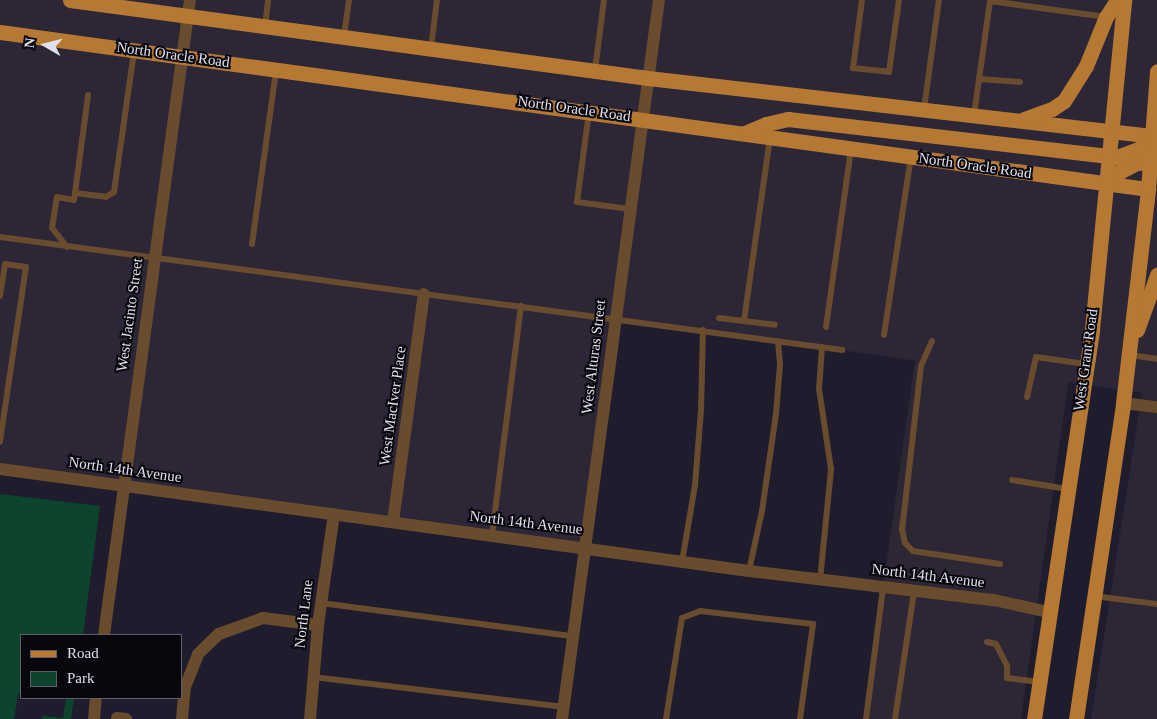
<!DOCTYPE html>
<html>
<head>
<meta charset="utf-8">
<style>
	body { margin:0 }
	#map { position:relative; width:1157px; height:719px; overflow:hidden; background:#1e1c2d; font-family:Georgia,serif }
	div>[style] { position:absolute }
	.commercial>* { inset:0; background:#2d2635; transform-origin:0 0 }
	.industrial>* { inset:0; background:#2c2636 }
	.green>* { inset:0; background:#0c442e }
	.lane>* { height:6px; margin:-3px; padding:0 3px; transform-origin:3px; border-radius:3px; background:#694c2e }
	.street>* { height:12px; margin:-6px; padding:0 6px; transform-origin:6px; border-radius:6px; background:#694c2e }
	.primary>* { height:15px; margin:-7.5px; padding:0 7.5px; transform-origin:7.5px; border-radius:7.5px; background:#b57934 }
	span { translate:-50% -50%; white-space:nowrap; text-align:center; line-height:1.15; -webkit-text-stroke:4px #08070e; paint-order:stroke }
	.street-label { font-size:15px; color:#e0e0eb }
	.legend { position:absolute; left:20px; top:634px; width:162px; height:65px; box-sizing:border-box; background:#08070e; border:1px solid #5e5e66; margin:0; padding:6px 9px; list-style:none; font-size:15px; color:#e0e0eb }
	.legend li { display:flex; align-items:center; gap:10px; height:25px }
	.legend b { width:25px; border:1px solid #5e5e66 }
	.north { position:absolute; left:20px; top:20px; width:50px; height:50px; -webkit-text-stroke:4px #08070e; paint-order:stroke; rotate:278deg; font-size:14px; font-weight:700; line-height:20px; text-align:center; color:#e0e0eb }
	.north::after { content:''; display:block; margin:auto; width:18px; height:22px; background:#e0e0eb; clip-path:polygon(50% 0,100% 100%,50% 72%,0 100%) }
</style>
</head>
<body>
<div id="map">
	<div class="commercial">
		<i style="left:915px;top:360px;width:155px;height:362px;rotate:8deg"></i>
	</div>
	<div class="industrial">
		<i style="clip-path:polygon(0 0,1157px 0,1157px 719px,1091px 719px,1142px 393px,616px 318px,585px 547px,0 469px)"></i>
	</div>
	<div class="green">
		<i style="clip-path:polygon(0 494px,100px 506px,83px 635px,21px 635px,21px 694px,18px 694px,14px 719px,0 719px)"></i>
		<i style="clip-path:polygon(66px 698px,74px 698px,71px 719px,42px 719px,42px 716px,63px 718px)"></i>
	</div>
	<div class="lane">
		<i style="left:862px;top:0;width:69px;rotate:97.5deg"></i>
		<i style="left:853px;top:68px;width:36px;rotate:6deg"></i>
		<i style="left:889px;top:72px;width:73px;rotate:-82.1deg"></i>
		<i style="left:265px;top:26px;width:26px;rotate:-83deg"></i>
		<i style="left:344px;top:36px;width:36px;rotate:-82deg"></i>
		<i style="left:431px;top:48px;width:48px;rotate:-82.9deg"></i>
		<i style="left:595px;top:70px;width:71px;rotate:-82.7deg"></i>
		<i style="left:979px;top:79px;width:41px;rotate:4.2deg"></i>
		<i style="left:924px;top:109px;width:110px;rotate:-82.2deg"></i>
		<i style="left:589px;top:112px;width:91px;rotate:97.6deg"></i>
		<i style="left:577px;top:202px;width:53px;rotate:7.5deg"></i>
		<i style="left:974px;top:115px;width:115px;rotate:-82deg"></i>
		<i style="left:990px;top:1px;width:117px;rotate:7.9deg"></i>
		<i style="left:770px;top:138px;width:185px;rotate:98.1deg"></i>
		<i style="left:744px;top:321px;width:31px;rotate:7deg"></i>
		<i style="left:75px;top:193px;width:99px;rotate:-82.4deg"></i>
		<i style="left:0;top:237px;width:850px;rotate:7.64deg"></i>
		<i style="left:252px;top:244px;width:176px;rotate:-82.1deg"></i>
		<i style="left:67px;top:247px;width:24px;rotate:-128deg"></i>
		<i style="left:52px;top:228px;width:31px;rotate:-81deg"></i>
		<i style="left:57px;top:197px;width:17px;rotate:10deg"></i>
		<i style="left:74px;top:200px;width:7px;rotate:-82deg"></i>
		<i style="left:75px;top:193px;width:31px;rotate:7deg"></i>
		<i style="left:106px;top:197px;width:9px;rotate:-32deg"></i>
		<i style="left:114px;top:192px;width:142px;rotate:-81.9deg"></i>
		<i style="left:0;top:296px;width:32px;rotate:-81deg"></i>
		<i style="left:5px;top:264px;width:21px;rotate:8deg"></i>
		<i style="left:26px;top:267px;width:177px;rotate:98.5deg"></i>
		<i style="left:719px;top:318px;width:25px;rotate:7deg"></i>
		<i style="left:826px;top:327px;width:180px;rotate:-82deg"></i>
		<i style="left:884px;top:335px;width:180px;rotate:-81.4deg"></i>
		<i style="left:932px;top:341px;width:27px;rotate:114deg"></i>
		<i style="left:921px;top:366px;width:164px;rotate:96.6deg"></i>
		<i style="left:902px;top:529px;width:14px;rotate:78deg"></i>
		<i style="left:905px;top:543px;width:11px;rotate:45deg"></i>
		<i style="left:913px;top:551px;width:88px;rotate:8.5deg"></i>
		<i style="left:1130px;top:355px;width:27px;rotate:8deg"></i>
		<i style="left:1027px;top:397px;width:41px;rotate:-77.3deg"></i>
		<i style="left:1036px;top:357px;width:50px;rotate:8deg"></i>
		<i style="left:1012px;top:480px;width:56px;rotate:9.3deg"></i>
		<i style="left:492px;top:535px;width:231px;rotate:-82.8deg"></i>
		<i style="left:682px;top:562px;width:78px;rotate:-80.4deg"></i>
		<i style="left:695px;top:485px;width:74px;rotate:-85.4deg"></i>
		<i style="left:701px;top:411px;width:81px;rotate:-88.6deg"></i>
		<i style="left:749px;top:571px;width:61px;rotate:-77.8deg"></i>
		<i style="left:762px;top:511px;width:98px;rotate:-81.8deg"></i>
		<i style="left:776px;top:414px;width:50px;rotate:-85.4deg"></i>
		<i style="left:780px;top:364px;width:23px;rotate:-95deg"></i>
		<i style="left:820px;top:580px;width:112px;rotate:-84.3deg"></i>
		<i style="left:831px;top:469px;width:81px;rotate:-98.5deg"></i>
		<i style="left:819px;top:389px;width:42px;rotate:-85.9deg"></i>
		<i style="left:1094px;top:596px;width:64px;rotate:7.2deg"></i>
		<i style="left:321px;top:603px;width:254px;rotate:7.5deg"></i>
		<i style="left:987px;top:642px;width:9px;rotate:13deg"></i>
		<i style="left:996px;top:644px;width:25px;rotate:63deg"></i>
		<i style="left:1007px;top:666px;width:12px;rotate:90deg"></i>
		<i style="left:1007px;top:678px;width:32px;rotate:7deg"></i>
		<i style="left:313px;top:677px;width:253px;rotate:6.8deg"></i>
		<i style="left:666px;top:719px;width:102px;rotate:-81deg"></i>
		<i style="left:682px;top:618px;width:19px;rotate:-21deg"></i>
		<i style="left:700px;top:611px;width:114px;rotate:6.6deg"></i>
		<i style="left:813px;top:624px;width:96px;rotate:97.8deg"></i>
		<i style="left:866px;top:719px;width:132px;rotate:-82.6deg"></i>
		<i style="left:895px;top:719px;width:128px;rotate:-81.5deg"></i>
	</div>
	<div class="street">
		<i style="left:1123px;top:403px;width:34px;rotate:7deg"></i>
		<i style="left:0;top:469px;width:756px;rotate:7.75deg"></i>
		<i style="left:749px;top:571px;width:247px;rotate:6.8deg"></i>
		<i style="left:994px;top:600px;width:55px;rotate:12.5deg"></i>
		<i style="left:393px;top:522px;width:230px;rotate:-82.3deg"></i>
		<i style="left:104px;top:635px;width:641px;rotate:-82.29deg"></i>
		<i style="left:117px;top:718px;width:9px;rotate:6deg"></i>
		<i style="left:94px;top:719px;width:21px;rotate:-85deg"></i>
		<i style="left:182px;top:719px;width:32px;rotate:-85deg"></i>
		<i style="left:185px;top:687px;width:35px;rotate:-68deg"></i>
		<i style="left:198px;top:654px;width:29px;rotate:-44deg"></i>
		<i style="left:219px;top:634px;width:47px;rotate:-20deg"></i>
		<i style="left:263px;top:618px;width:55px;rotate:7.3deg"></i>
		<i style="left:310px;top:719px;width:94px;rotate:-85.1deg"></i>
		<i style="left:318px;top:625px;width:112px;rotate:-81.8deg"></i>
		<i style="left:562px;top:719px;width:726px;rotate:-82.32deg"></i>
	</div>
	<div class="primary">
		<i style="left:70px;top:0;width:583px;rotate:7.69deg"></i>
		<i style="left:648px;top:78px;width:507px;rotate:6.56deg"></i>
		<i style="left:0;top:32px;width:1159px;rotate:7.79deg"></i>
		<i style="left:1024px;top:119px;width:30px;rotate:-20deg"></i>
		<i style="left:1052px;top:109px;width:14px;rotate:-34deg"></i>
		<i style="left:1064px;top:101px;width:41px;rotate:-57.8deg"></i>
		<i style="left:1086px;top:66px;width:53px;rotate:-67.8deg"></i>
		<i style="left:1106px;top:17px;width:20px;rotate:-57deg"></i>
		<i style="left:745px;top:133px;width:23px;rotate:-23deg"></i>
		<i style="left:766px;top:124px;width:23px;rotate:-13deg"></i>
		<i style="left:788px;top:119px;width:331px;rotate:6.6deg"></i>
		<i style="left:1117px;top:157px;width:26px;rotate:-21deg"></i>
		<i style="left:1141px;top:148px;width:16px;rotate:-47deg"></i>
		<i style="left:1107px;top:184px;width:19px;rotate:-43deg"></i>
		<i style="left:1121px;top:171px;width:18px;rotate:-27deg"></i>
		<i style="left:1137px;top:163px;width:20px;rotate:-3deg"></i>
		<i style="left:1137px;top:330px;width:59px;rotate:-70deg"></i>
		<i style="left:1034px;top:719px;width:394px;rotate:-81.5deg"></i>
		<i style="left:1092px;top:329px;width:331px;rotate:-84.4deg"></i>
		<i style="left:1076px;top:719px;width:319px;rotate:-81.5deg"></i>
		<i style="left:1123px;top:403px;width:215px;rotate:-83.3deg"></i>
		<i style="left:1148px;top:189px;width:118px;rotate:-85.6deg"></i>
	</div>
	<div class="street-label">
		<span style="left:173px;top:55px;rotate:8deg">North Oracle Road</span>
		<span style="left:574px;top:109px;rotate:8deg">North Oracle Road</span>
		<span style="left:975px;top:166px;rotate:8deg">North Oracle Road</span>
		<span style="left:130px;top:315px;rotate:-82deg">West Jacinto Street</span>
		<span style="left:594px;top:357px;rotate:-83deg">West Alturas Street</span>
		<span style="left:1086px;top:360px;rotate:-82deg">West Grant Road</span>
		<span style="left:393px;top:406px;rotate:-82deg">West MacIver Place</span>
		<span style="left:125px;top:470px;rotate:8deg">North 14th Avenue</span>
		<span style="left:526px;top:523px;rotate:7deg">North 14th Avenue</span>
		<span style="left:928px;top:576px;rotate:7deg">North 14th Avenue</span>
		<span style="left:304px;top:614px;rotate:-83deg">North Lane</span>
	</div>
	<ul class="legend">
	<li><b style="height:6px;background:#b57934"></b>Road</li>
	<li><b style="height:14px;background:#0c442e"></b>Park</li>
	</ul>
	<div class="north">N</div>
</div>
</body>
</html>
